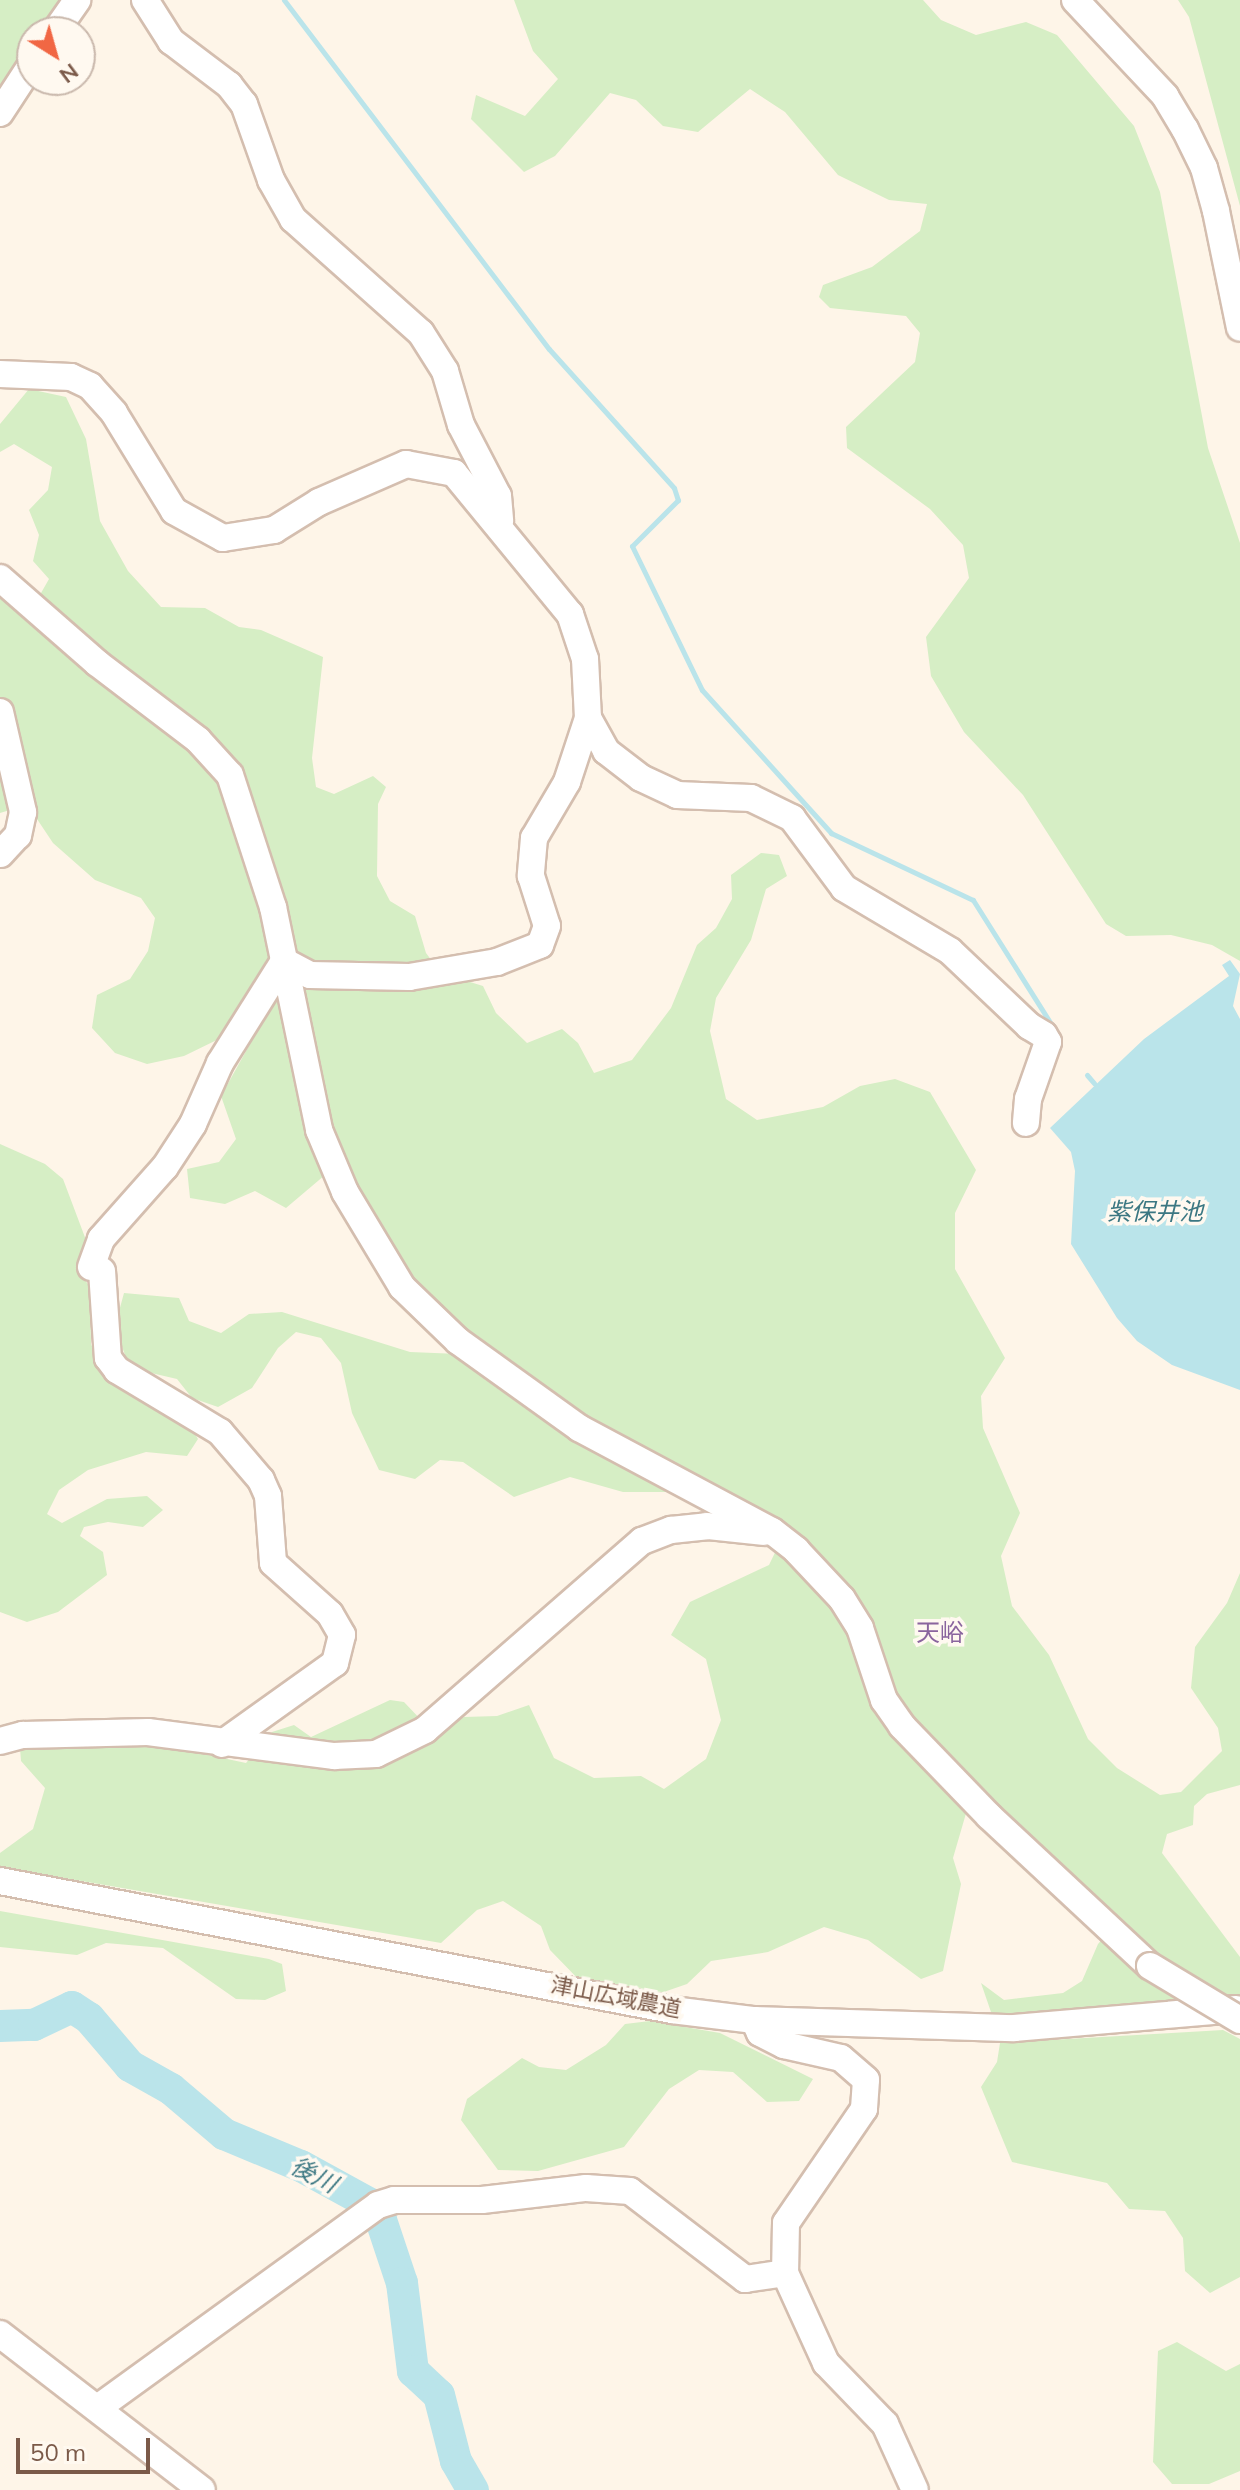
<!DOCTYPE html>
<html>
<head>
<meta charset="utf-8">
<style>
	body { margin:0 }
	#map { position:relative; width:1240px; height:2490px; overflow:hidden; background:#fef5e8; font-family:Mulish,"Noto Sans JP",sans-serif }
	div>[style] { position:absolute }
	.green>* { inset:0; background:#d6eec5 }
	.water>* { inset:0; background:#bae4ea }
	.stream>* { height:5px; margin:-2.5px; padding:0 2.5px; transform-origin:2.5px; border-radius:2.5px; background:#bae4ea }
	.river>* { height:32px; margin:-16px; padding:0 16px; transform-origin:16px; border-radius:16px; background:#bae4ea }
	.roads { filter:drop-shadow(2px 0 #d4beaf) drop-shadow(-2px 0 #d4beaf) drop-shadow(0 2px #d4beaf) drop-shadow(0 -2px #d4beaf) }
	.minor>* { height:26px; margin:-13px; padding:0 13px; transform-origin:13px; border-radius:13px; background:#fff }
	.bridges { filter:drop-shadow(2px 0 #d4beaf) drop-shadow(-2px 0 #d4beaf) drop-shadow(0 2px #d4beaf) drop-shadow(0 -2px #d4beaf) }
	.minor-bridge>* { height:26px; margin:-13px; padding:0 13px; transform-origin:13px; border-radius:13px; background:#fff }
	span { translate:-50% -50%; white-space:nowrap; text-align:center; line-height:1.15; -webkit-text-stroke:7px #fff9f0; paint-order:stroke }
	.street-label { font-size:22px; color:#7b5a49 }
	.water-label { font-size:24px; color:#3b7782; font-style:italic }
	.neighbourhood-label { font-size:24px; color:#8a659e }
	.north { position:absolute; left:16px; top:16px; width:80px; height:80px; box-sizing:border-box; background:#fff9f0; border:2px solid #cab9ad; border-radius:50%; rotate:143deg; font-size:22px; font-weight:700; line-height:32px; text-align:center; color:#7b5a49 }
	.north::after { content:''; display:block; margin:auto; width:28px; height:36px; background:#f16744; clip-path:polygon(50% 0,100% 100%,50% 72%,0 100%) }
	.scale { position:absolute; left:16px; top:2438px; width:134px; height:36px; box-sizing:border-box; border:4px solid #7b5a49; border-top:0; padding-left:10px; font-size:24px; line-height:28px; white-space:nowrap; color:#7b5a49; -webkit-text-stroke:6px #fff9f0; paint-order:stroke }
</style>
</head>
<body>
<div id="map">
	<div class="green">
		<i style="clip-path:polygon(0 0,63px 0,40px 32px,32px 32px,32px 44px,0 95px)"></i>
		<i style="clip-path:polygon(514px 0,923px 0,941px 20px,976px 35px,1026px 22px,1057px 35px,1134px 126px,1160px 192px,1208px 448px,1240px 543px,1240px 961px,1212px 945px,1171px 935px,1126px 936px,1106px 924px,1023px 795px,964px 732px,931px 676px,926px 637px,969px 578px,963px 545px,930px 509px,847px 448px,846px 427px,915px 362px,920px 333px,906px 316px,830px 308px,819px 297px,823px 285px,872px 267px,920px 231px,927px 204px,889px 200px,838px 175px,785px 112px,750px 89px,698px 132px,663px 126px,636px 100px,610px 93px,555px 156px,524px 172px,471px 119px,476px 95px,525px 116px,558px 79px,533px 51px)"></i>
		<i style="clip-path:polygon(1178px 0,1240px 0,1240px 206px,1189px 17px)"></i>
		<i style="clip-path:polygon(29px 389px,66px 397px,86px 439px,100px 521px,128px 571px,161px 607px,205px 608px,239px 627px,261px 630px,323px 657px,312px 758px,316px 787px,334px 794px,373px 776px,386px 787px,378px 804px,377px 876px,390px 901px,415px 916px,426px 953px,441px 973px,483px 986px,496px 1013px,527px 1043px,562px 1029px,578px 1043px,594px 1073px,632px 1060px,671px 1008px,697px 945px,716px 928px,732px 899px,731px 875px,761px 853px,779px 855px,787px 876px,766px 889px,751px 940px,716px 998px,710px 1031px,726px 1099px,757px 1120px,823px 1107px,860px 1086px,895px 1079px,930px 1092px,976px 1170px,955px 1213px,955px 1269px,1005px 1358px,981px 1396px,983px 1428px,1020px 1513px,1001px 1556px,1012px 1606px,1049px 1655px,1088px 1739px,1117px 1768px,1160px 1795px,1181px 1792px,1222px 1751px,1218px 1728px,1191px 1688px,1195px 1647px,1227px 1603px,1240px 1573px,1240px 1785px,1207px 1794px,1194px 1806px,1193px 1825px,1167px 1834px,1162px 1853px,1240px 1957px,1240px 1995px,992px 2015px,981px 1983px,1004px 2000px,1063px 1993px,1082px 1981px,1098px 1944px,1117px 1923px,1090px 1902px,1057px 1859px,1005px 1817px,967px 1810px,953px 1858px,961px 1884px,943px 1971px,921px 1979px,868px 1940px,824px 1927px,768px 1952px,711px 1961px,687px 1984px,655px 1995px,584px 1985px,550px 1950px,541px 1926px,503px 1901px,477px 1910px,441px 1943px,0 1867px,0 1853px,33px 1829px,45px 1788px,21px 1761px,20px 1748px,133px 1739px,246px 1763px,272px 1732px,294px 1725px,311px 1737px,390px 1700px,404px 1702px,423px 1722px,445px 1727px,464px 1717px,497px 1716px,529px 1705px,554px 1758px,594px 1778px,641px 1776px,664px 1789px,706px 1759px,721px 1720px,706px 1659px,671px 1635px,690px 1602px,769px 1565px,785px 1532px,675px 1492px,623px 1492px,570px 1477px,514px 1497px,463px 1462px,440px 1460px,415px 1479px,379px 1470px,352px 1413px,341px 1363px,321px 1338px,296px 1332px,278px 1348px,252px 1388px,218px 1407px,192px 1398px,177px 1379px,147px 1372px,126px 1358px,115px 1326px,124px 1293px,179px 1298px,189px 1321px,221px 1333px,249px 1314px,282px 1312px,410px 1352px,459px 1354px,338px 1164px,286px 1208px,255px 1191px,225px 1204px,190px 1198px,187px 1169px,219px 1162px,236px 1139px,221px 1096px,250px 1044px,225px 1036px,184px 1056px,147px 1064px,115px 1053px,92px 1028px,97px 995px,130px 979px,148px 951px,155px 918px,141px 898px,95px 880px,53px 843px,33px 813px,20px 807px,0 813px,0 589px,33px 607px,49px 579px,33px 561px,39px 535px,29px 510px,48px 490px,52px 467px,14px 444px,0 452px,0 424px)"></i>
		<i style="clip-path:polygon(0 1144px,45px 1164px,63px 1179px,86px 1240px,83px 1276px,90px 1288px,91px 1344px,103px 1373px,191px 1427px,198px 1439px,187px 1456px,146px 1452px,88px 1470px,59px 1490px,47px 1514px,62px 1523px,107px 1499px,147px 1496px,163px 1510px,143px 1527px,108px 1522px,84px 1527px,80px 1536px,103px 1552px,107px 1575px,58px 1612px,27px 1622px,0 1612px)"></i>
		<i style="clip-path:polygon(0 1911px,269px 1959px,282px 1964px,286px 1991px,265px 2000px,236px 1999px,163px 1948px,106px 1943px,77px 1955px,0 1947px)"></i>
		<i style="clip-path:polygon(650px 2021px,720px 2033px,813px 2079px,799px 2101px,767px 2102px,733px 2072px,699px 2070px,669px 2089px,624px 2147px,538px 2171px,498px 2170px,461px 2120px,467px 2099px,522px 2058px,539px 2067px,566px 2070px,606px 2045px,625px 2024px)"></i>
		<i style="clip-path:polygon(1223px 2030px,1240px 2039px,1240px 2277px,1210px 2293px,1185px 2271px,1183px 2238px,1165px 2211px,1129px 2209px,1107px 2183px,1012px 2162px,981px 2087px,997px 2062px,1000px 2043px)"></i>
		<i style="clip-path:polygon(1177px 2342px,1226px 2371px,1240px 2364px,1240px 2471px,1209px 2484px,1172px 2484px,1153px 2462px,1158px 2351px)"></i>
	</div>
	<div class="water">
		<i style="clip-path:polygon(1230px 960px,1240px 974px,1233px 1006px,1240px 1019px,1240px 1390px,1172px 1365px,1137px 1341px,1117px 1318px,1071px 1244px,1075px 1171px,1071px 1152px,1050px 1128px,1144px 1039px,1229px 976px,1222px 965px)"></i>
	</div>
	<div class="stream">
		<i style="left:284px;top:0;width:438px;rotate:52.8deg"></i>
		<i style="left:549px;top:349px;width:187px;rotate:48deg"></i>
		<i style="left:674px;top:488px;width:13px;rotate:72deg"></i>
		<i style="left:678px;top:500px;width:65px;rotate:135deg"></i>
		<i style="left:632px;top:546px;width:160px;rotate:64.1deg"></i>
		<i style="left:702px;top:690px;width:193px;rotate:47.9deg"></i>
		<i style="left:831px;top:833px;width:157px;rotate:25.3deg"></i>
		<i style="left:973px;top:900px;width:150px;rotate:57.8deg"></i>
		<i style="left:1087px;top:1075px;width:11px;rotate:49deg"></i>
	</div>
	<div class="river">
		<i style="left:0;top:2026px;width:34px;rotate:-2deg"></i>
		<i style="left:34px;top:2025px;width:42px;rotate:-25.3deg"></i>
		<i style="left:72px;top:2007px;width:20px;rotate:33deg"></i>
		<i style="left:89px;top:2018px;width:63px;rotate:49.5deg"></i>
		<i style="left:130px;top:2066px;width:47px;rotate:29.3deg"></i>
		<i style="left:171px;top:2089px;width:70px;rotate:40.3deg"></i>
		<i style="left:224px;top:2134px;width:83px;rotate:22.6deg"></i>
		<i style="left:301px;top:2166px;width:79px;rotate:28.8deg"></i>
		<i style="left:370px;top:2204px;width:19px;rotate:55deg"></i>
		<i style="left:381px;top:2220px;width:66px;rotate:71.6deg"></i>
		<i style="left:402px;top:2283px;width:89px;rotate:82.9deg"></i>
		<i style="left:413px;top:2371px;width:35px;rotate:43deg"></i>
		<i style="left:439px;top:2395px;width:68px;rotate:75.6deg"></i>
		<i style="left:456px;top:2461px;width:34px;rotate:60deg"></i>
	</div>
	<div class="roads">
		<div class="minor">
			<i style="left:145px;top:0;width:49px;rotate:57.6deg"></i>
			<i style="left:171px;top:41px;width:73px;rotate:37.2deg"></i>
			<i style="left:229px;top:85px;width:24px;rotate:52deg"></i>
			<i style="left:244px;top:104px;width:81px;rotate:70.4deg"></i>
			<i style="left:271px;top:180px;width:45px;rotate:60.6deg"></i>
			<i style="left:293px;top:219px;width:171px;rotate:41.7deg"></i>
			<i style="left:421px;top:333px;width:45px;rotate:57.7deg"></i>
			<i style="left:445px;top:371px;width:56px;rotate:73.5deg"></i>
			<i style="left:461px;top:425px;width:80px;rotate:62.5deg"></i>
			<i style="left:498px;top:496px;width:25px;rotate:85deg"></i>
			<i style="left:1075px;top:0;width:132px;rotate:46.8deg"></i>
			<i style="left:1165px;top:96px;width:39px;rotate:59deg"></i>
			<i style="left:1185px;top:129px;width:43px;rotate:64deg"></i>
			<i style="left:1204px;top:168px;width:45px;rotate:74.4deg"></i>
			<i style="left:1216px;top:211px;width:119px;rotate:78.4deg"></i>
			<i style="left:55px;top:32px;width:39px;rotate:-55deg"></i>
			<i style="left:0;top:113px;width:59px;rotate:-56.9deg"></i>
			<i style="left:0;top:374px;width:71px;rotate:2.4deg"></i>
			<i style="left:71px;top:377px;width:21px;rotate:25deg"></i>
			<i style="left:90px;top:386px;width:36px;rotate:48deg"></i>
			<i style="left:114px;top:413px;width:115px;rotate:58.5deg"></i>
			<i style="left:174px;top:511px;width:56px;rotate:28.9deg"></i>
			<i style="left:223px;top:538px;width:52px;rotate:-8.9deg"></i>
			<i style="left:274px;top:530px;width:53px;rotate:-31.9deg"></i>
			<i style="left:319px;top:502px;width:95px;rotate:-23.6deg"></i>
			<i style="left:406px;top:464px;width:49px;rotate:10.6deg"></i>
			<i style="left:454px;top:473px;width:183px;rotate:50.6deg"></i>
			<i style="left:570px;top:614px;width:47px;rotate:71.6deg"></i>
			<i style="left:585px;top:659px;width:59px;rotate:87.1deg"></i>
			<i style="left:588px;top:718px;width:67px;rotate:108.2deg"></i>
			<i style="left:567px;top:782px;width:65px;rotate:120.5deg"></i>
			<i style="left:534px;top:838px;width:38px;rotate:95deg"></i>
			<i style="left:531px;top:876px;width:52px;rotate:72.3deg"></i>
			<i style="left:547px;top:926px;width:20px;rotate:110deg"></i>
			<i style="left:540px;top:945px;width:46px;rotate:158.4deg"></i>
			<i style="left:497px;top:962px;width:89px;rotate:170.3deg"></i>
			<i style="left:409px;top:977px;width:99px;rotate:-178.8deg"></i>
			<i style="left:310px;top:975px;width:30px;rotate:-152deg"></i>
			<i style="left:0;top:578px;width:129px;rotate:41.2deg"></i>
			<i style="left:97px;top:663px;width:127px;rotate:37.3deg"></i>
			<i style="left:198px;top:740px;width:47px;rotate:47.6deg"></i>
			<i style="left:230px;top:775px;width:139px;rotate:72deg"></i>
			<i style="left:273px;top:907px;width:228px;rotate:78.3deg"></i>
			<i style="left:319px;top:1130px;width:67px;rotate:67.2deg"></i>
			<i style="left:345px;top:1192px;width:111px;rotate:59deg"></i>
			<i style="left:402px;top:1287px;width:78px;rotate:44deg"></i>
			<i style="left:458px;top:1341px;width:149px;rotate:35.7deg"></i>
			<i style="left:579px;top:1428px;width:219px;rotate:28.1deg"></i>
			<i style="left:772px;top:1531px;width:31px;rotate:38deg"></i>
			<i style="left:796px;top:1550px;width:67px;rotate:46.8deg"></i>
			<i style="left:842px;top:1599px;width:34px;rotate:58deg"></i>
			<i style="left:860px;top:1628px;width:76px;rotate:71.6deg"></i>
			<i style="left:884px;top:1700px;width:32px;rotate:55deg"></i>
			<i style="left:902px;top:1726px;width:125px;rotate:46deg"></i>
			<i style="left:989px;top:1816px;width:220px;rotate:43deg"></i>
			<i style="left:0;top:712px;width:103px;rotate:77deg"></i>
			<i style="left:23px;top:812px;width:24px;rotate:102deg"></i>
			<i style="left:18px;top:835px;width:26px;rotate:133deg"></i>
			<i style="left:588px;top:718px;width:38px;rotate:61deg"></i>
			<i style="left:606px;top:751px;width:44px;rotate:37.6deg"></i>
			<i style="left:641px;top:778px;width:40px;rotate:25deg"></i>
			<i style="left:677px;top:795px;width:74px;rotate:2.3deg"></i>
			<i style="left:751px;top:798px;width:46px;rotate:26deg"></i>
			<i style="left:792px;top:818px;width:87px;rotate:53.4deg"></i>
			<i style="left:844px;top:888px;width:123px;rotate:30.7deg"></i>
			<i style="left:950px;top:951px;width:109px;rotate:43.5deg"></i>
			<i style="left:1029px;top:1026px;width:17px;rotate:31deg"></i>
			<i style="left:1044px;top:1035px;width:8px;rotate:60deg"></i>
			<i style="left:1048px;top:1042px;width:60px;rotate:109.3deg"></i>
			<i style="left:1028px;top:1099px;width:24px;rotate:95deg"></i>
			<i style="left:91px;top:1267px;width:30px;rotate:-70deg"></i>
			<i style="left:101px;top:1239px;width:96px;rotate:-48.4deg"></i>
			<i style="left:165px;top:1167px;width:51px;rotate:-56.9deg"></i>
			<i style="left:193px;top:1124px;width:67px;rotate:-66.1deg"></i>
			<i style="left:220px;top:1063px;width:120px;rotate:-57.9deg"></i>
			<i style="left:102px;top:1271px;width:87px;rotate:86.1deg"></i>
			<i style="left:108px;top:1358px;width:15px;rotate:53deg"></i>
			<i style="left:117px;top:1370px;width:120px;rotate:31deg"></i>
			<i style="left:220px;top:1432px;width:63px;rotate:49.5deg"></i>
			<i style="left:261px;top:1480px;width:17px;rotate:66deg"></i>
			<i style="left:268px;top:1496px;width:67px;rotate:85.7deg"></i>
			<i style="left:273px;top:1563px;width:76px;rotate:41.8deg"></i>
			<i style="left:330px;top:1614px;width:24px;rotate:60deg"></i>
			<i style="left:342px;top:1635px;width:29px;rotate:104deg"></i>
			<i style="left:335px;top:1663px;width:139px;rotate:144.4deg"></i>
			<i style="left:0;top:1741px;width:24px;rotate:-15deg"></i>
			<i style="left:23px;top:1735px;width:125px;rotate:-1.4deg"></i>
			<i style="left:148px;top:1732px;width:188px;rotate:7.4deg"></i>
			<i style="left:334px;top:1756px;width:42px;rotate:-2.7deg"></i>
			<i style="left:376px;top:1754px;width:55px;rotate:-26.1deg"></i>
			<i style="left:425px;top:1730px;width:288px;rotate:-41.1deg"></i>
			<i style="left:642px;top:1541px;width:31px;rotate:-21deg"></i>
			<i style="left:671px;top:1530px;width:36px;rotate:-6deg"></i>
			<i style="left:707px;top:1526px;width:57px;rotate:6deg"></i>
			<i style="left:0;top:1881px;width:684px;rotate:10.87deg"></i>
			<i style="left:672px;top:2010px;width:83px;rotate:7deg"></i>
			<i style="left:754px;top:2020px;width:260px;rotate:1.8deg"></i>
			<i style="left:1014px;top:2028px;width:223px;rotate:-4.9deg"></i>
			<i style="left:754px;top:2020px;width:14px;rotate:65deg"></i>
			<i style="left:760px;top:2033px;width:27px;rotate:27deg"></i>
			<i style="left:784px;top:2045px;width:58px;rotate:12.8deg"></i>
			<i style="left:841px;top:2058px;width:33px;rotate:41deg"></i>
			<i style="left:866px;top:2080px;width:29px;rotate:94deg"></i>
			<i style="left:864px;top:2109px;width:138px;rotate:124.4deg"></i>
			<i style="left:786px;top:2223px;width:50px;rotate:91.1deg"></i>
			<i style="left:785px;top:2273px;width:99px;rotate:65.5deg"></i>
			<i style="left:826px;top:2363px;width:85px;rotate:46deg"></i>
			<i style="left:885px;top:2424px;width:72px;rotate:65.6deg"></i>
			<i style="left:0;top:2334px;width:255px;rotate:37.7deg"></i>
			<i style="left:99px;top:2407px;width:344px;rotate:-35.9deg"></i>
			<i style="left:378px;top:2205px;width:17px;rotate:-17deg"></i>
			<i style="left:394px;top:2200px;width:88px"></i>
			<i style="left:482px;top:2200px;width:105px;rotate:-6.6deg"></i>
			<i style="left:586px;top:2188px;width:44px;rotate:3.9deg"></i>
			<i style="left:630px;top:2191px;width:145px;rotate:37.4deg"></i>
			<i style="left:745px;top:2279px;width:40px;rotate:-8.5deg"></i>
		</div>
	</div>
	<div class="bridges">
		<div class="minor-bridge">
			<i style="left:1150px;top:1966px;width:105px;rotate:31deg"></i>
		</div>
	</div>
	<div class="street-label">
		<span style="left:616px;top:1997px;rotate:11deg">津山広域農道</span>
	</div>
	<div class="water-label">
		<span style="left:1155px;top:1212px">紫保井池</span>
		<span style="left:314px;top:2175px;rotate:27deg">後川</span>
	</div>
	<div class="neighbourhood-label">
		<span style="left:940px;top:1633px">天峪</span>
	</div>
	<div class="north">N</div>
	<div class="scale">50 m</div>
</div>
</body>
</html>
